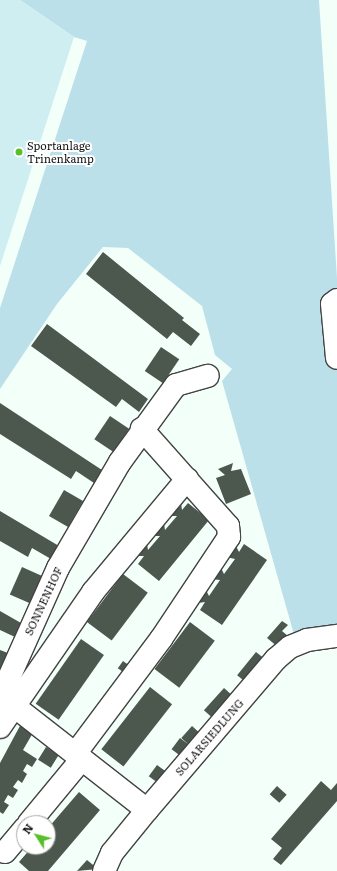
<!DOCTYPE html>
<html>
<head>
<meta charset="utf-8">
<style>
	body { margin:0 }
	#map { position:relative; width:337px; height:871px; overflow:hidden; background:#f3fff9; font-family:Literata,serif }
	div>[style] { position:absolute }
	.green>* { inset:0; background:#bce0ea }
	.pitch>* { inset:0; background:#ceeef1 }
	.building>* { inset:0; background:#4c584e; transform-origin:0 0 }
	.roads { filter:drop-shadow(1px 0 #434343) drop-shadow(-1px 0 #434343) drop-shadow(0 1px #434343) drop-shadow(0 -1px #434343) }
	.minor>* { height:22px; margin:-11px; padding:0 11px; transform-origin:11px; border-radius:11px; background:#fff }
	.dots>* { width:11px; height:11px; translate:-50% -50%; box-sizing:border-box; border:2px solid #fff; border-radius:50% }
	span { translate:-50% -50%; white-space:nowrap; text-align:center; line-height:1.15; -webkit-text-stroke:4px #fff; paint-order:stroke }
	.poi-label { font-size:11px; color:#101010 }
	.left { translate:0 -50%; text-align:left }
	.street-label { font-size:11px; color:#101010 }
	.north { position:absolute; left:16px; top:815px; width:40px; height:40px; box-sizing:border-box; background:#fff; border:1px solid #9f9f9f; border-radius:50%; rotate:306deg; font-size:11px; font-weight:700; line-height:16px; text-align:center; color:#101010 }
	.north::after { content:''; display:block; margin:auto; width:14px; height:18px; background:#58bf28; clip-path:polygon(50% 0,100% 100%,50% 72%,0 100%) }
</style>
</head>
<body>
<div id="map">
	<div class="green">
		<i style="clip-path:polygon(20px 0,319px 0,337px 278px,337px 624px,295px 638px,222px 381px,232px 369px,215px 355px,202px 306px,128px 248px,103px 247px,57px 304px,0 389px,0 308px,87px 41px,74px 37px)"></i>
	</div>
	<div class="pitch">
		<i style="clip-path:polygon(0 0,20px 0,74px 37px,0 266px)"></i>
	</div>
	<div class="building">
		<i style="clip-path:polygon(103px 252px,184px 318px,182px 320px,200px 334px,191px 346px,173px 332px,167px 339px,86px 274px)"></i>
		<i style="clip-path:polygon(47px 324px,148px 399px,139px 412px,122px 399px,116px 407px,31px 346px)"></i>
		<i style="left:161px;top:347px;width:22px;height:29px;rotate:34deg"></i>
		<i style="clip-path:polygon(0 403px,102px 470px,94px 483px,76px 471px,71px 479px,0 434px)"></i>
		<i style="left:110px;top:416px;width:23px;height:28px;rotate:34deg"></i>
		<i style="clip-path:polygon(233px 463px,231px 471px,241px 469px,251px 494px,226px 504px,216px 478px,225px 475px,218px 469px)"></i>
		<i style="left:64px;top:490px;width:22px;height:30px;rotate:30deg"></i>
		<i style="clip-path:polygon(181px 503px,182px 510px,188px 503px,209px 520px,159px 581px,138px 564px,144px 556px,137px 556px,147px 544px,148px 550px,160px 536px,154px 536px,164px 523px,165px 530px,177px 516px,171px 516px)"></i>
		<i style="clip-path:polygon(0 511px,59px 546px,51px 559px,32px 548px,28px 557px,0 541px)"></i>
		<i style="clip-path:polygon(235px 544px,239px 552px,244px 544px,267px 560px,222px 625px,200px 610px,205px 602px,198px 603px,205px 588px,209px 596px,220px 580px,211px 579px,220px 566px,224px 574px,235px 559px,226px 557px)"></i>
		<i style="left:22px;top:567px;width:22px;height:30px;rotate:24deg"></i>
		<i style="left:123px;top:574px;width:31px;height:60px;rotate:37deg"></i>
		<i style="clip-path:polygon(0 611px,21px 623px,15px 637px,0 630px)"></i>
		<i style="clip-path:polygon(282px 621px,288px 625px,282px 631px,288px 636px,278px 647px,267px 638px)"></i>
		<i style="left:190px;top:622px;width:31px;height:59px;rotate:37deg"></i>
		<i style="left:81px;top:639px;width:28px;height:79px;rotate:35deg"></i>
		<i style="clip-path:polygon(0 650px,8px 653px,0 671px)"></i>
		<i style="left:256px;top:652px;width:14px;height:30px;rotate:39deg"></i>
		<i style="left:123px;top:661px;width:12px;height:9px;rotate:35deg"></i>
		<i style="left:150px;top:687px;width:28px;height:79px;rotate:38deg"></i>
		<i style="left:224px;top:688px;width:15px;height:30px;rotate:42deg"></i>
		<i style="clip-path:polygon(21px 724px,34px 731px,23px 750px,37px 759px,32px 767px,27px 764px,23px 771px,27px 774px,22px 783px,18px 780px,13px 787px,18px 790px,13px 798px,8px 795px,4px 802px,9px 805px,3px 814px,0 812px,0 763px)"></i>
		<i style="left:192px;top:726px;width:15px;height:16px;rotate:42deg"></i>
		<i style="left:180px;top:738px;width:15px;height:14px;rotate:37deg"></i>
		<i style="left:46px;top:747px;width:15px;height:15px;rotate:32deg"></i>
		<i style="left:157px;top:765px;width:14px;height:14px;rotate:36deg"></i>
		<i style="clip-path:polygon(321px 781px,331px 790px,337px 783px,337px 801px,281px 865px,273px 859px,282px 848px,271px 839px)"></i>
		<i style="left:277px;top:786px;width:13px;height:11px;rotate:42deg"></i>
		<i style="clip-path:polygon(79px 792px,100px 810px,48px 871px,29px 871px,19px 862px,32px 847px,48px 847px,48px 828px)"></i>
		<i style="clip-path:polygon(87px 860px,98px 869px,77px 871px)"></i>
	</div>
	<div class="roads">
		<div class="minor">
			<i style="left:337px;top:300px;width:6px;rotate:141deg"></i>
			<i style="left:332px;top:304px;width:54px;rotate:84.7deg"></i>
			<i style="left:0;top:727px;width:164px;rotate:-55.4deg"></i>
			<i style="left:93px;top:592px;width:147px;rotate:-50.2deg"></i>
			<i style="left:75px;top:754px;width:144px;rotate:-53.2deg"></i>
			<i style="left:161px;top:639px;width:123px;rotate:-56.3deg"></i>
			<i style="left:229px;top:537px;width:11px;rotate:-95deg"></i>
			<i style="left:228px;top:526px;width:130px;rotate:-131.6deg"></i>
			<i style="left:147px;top:810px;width:169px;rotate:-142deg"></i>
			<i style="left:14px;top:706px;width:13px;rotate:-138deg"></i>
			<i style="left:4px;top:697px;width:6px;rotate:-99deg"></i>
			<i style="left:3px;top:691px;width:135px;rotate:-65.9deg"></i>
			<i style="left:58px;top:568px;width:123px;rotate:-59.7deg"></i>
			<i style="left:120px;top:462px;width:95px;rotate:-54deg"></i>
			<i style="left:176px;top:385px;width:33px;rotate:-16deg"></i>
			<i style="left:29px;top:823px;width:83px;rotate:-50.4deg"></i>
			<i style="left:5px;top:852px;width:30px;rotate:-50deg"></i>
			<i style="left:104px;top:871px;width:20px;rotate:-66deg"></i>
			<i style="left:112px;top:853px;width:55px;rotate:-50.9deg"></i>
			<i style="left:147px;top:810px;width:199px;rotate:-49.5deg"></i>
			<i style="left:276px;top:659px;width:18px;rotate:-41deg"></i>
			<i style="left:290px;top:647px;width:18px;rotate:-22deg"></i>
			<i style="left:307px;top:640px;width:30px;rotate:-8deg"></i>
		</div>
	</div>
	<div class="dots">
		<i style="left:19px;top:152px;background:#58bf28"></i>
	</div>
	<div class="poi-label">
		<span class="left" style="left:27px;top:152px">Sportanlage<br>Trinenkamp</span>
	</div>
	<div class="street-label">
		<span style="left:43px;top:601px;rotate:-65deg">SONNENHOF</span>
		<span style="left:209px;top:737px;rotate:-49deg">SOLARSIEDLUNG</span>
	</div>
	<div class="north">N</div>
</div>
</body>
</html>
